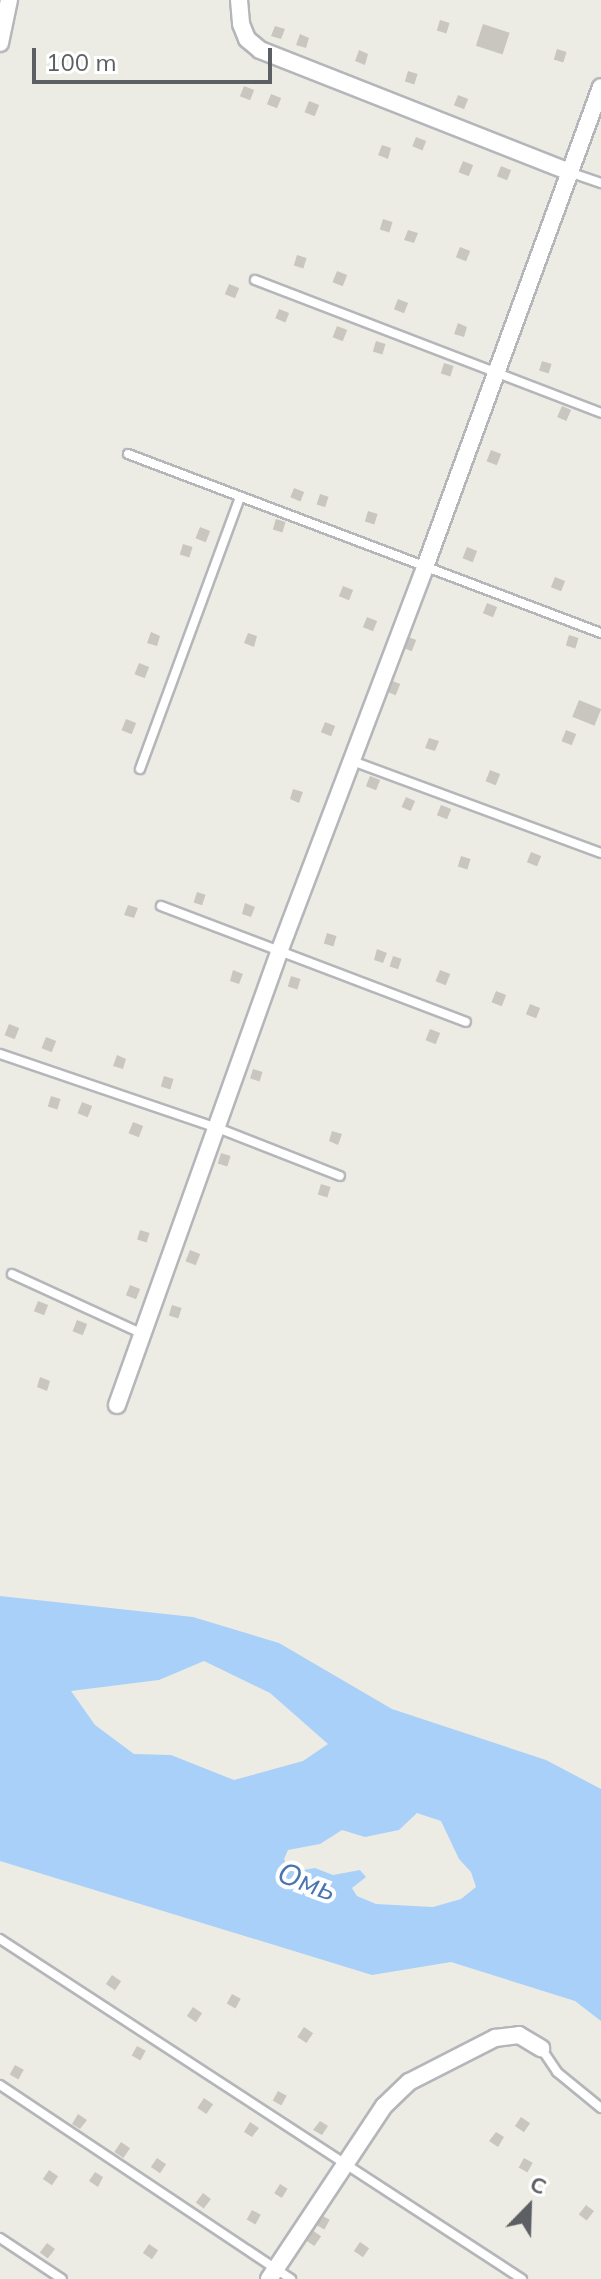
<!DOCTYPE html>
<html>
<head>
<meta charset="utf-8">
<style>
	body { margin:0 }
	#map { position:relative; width:601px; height:2279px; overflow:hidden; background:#edece4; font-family:Mulish,sans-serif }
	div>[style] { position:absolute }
	.water>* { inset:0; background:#a9d0f8 }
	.building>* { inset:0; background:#c9c6c0; transform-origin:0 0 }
	.roads { filter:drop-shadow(2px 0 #b4b6ba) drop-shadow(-2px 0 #b4b6ba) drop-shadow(0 2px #b4b6ba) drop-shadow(0 -2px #b4b6ba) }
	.service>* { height:8px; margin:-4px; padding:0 4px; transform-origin:4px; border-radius:4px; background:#fff }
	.minor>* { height:16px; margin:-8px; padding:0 8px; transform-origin:8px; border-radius:8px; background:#fff }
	span { translate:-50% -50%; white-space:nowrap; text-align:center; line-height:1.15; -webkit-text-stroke:8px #fff; paint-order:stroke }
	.water-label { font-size:30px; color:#4b75b1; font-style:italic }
	.north { position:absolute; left:489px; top:2167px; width:80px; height:80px; -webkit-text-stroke:6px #fff; paint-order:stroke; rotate:23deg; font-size:22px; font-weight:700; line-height:32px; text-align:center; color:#5c5f63 }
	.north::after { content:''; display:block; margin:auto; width:28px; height:36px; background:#5c5f63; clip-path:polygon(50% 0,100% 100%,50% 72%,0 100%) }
	.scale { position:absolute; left:32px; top:48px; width:240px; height:36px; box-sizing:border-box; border:4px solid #5c5f63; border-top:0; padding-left:10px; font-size:24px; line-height:28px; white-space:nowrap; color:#5c5f63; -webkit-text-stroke:6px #fff; paint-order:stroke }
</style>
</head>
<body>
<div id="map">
	<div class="water">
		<i style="clip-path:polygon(evenodd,0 1596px,193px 1617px,279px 1643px,392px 1709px,546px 1760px,601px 1789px,601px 2021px,575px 2001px,451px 1962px,372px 1975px,0 1861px,0 1596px,204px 1661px,270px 1693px,328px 1744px,303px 1761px,234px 1780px,171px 1755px,134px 1754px,95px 1725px,71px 1691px,159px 1680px,204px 1661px,0 1596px,417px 1813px,441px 1821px,459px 1859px,471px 1872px,476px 1887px,461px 1899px,433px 1907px,376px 1904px,357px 1896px,352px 1888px,366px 1877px,360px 1870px,333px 1875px,315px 1868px,297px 1871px,288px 1869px,284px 1859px,288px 1850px,320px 1844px,342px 1830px,365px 1837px,399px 1830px,417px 1813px)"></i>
	</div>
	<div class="building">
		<i style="left:440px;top:20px;width:10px;height:11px;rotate:17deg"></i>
		<i style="left:483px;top:24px;width:28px;height:23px;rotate:18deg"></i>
		<i style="clip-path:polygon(275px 26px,285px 29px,281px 39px,271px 36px)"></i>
		<i style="clip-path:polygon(300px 34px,309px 38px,306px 48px,296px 45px)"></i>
		<i style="left:557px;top:49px;width:10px;height:11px;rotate:17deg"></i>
		<i style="clip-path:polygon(359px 50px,368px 54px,365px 65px,355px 61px)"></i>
		<i style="left:408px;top:71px;width:10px;height:11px;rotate:17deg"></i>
		<i style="left:244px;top:86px;width:11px;height:11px;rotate:22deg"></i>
		<i style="left:271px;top:94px;width:11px;height:11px;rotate:22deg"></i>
		<i style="left:458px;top:95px;width:11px;height:11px;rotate:22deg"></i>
		<i style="left:309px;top:101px;width:11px;height:12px;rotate:22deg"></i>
		<i style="left:416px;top:137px;width:11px;height:10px;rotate:22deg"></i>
		<i style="clip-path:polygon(382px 145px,391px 148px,388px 159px,378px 155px)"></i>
		<i style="left:463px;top:161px;width:11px;height:12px;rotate:22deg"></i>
		<i style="left:501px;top:166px;width:11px;height:11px;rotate:22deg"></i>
		<i style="left:383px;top:219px;width:10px;height:11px;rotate:17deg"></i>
		<i style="clip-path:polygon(408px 230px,418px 233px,414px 243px,404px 240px)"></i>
		<i style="left:460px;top:247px;width:11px;height:11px;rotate:22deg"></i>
		<i style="left:297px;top:255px;width:10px;height:11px;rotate:17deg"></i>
		<i style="left:337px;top:271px;width:11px;height:12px;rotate:22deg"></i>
		<i style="left:229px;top:284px;width:11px;height:11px;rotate:22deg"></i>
		<i style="left:398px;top:299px;width:11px;height:11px;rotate:22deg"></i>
		<i style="left:279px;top:309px;width:11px;height:10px;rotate:22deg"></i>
		<i style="clip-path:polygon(458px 323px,467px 327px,464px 337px,454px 334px)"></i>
		<i style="left:337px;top:326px;width:11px;height:12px;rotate:22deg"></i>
		<i style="left:376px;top:341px;width:10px;height:11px;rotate:17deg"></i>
		<i style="left:542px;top:361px;width:10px;height:10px;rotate:17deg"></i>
		<i style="left:444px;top:363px;width:10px;height:11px;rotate:17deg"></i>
		<i style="left:562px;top:406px;width:10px;height:12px;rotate:24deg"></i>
		<i style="left:491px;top:450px;width:11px;height:12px;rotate:22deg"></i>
		<i style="left:294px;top:488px;width:11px;height:10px;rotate:22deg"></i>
		<i style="left:320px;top:494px;width:9px;height:11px;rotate:18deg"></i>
		<i style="left:368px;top:511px;width:10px;height:11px;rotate:17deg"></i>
		<i style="left:276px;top:519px;width:10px;height:11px;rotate:17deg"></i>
		<i style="left:200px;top:527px;width:11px;height:12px;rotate:22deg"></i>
		<i style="left:183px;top:544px;width:10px;height:11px;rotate:17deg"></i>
		<i style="left:467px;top:547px;width:11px;height:12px;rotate:22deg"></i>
		<i style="left:555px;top:577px;width:11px;height:11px;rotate:22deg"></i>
		<i style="left:343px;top:586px;width:11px;height:11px;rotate:22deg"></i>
		<i style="left:487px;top:603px;width:11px;height:11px;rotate:22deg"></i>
		<i style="left:367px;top:617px;width:11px;height:11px;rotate:22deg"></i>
		<i style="clip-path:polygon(151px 632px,160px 636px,157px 646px,147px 643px)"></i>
		<i style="clip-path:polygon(248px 633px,257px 636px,254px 647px,244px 643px)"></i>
		<i style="left:569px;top:635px;width:10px;height:11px;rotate:17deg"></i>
		<i style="left:406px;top:636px;width:11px;height:12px;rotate:22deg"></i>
		<i style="left:139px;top:663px;width:11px;height:12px;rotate:22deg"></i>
		<i style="left:390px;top:680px;width:11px;height:12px;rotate:22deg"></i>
		<i style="left:579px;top:700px;width:24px;height:18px;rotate:22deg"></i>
		<i style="left:126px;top:719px;width:11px;height:12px;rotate:22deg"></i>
		<i style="left:325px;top:722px;width:11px;height:11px;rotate:22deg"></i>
		<i style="left:566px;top:730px;width:11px;height:12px;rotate:22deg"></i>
		<i style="clip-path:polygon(429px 738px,439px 741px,435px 751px,425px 748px)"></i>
		<i style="left:490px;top:770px;width:11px;height:12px;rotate:22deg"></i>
		<i style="left:370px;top:776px;width:11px;height:11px;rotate:22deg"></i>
		<i style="clip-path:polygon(293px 789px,303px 792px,299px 803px,290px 799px)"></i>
		<i style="left:406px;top:797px;width:10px;height:11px;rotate:24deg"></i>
		<i style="left:441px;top:805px;width:11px;height:11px;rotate:22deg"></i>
		<i style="left:531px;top:852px;width:11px;height:11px;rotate:22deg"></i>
		<i style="left:461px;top:856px;width:10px;height:11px;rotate:17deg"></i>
		<i style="left:197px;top:892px;width:9px;height:11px;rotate:18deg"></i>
		<i style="clip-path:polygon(245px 903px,255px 907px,251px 917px,242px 914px)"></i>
		<i style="clip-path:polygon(128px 905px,138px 908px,134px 918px,124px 915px)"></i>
		<i style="left:327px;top:933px;width:10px;height:11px;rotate:17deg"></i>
		<i style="clip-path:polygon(377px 949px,387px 953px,383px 963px,374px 960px)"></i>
		<i style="left:393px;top:956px;width:9px;height:11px;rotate:18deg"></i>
		<i style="clip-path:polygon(233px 970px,243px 974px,239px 984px,230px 981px)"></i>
		<i style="left:440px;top:970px;width:11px;height:12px;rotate:22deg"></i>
		<i style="left:291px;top:976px;width:10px;height:11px;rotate:17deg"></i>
		<i style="left:496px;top:991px;width:11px;height:12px;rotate:22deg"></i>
		<i style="left:530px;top:1004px;width:11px;height:11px;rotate:22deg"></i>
		<i style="left:9px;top:1024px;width:11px;height:12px;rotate:22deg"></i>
		<i style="left:430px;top:1029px;width:11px;height:12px;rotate:22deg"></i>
		<i style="left:46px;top:1037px;width:11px;height:12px;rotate:22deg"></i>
		<i style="clip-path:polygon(117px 1055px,126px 1059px,123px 1069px,113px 1066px)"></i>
		<i style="left:253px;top:1069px;width:10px;height:10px;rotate:17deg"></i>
		<i style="left:164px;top:1076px;width:10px;height:11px;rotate:17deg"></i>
		<i style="left:51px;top:1096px;width:10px;height:11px;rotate:17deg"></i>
		<i style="left:82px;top:1102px;width:11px;height:12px;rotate:22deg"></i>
		<i style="left:133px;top:1122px;width:11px;height:12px;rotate:22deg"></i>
		<i style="clip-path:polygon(332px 1131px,342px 1134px,338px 1145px,329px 1141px)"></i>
		<i style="left:221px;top:1153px;width:10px;height:11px;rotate:17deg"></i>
		<i style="left:321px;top:1184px;width:10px;height:11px;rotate:17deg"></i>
		<i style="left:140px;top:1230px;width:10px;height:10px;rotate:17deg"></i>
		<i style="left:190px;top:1250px;width:11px;height:12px;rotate:22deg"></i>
		<i style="left:130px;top:1285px;width:11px;height:11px;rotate:22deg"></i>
		<i style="left:38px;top:1301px;width:11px;height:11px;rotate:22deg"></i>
		<i style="left:172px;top:1305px;width:10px;height:11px;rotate:17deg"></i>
		<i style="left:77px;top:1320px;width:11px;height:12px;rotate:22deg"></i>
		<i style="clip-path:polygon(40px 1377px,50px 1381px,47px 1391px,37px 1387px)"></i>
		<i style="left:112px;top:1975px;width:11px;height:11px;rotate:34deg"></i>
		<i style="left:232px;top:1994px;width:10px;height:11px;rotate:29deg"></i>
		<i style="left:193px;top:2007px;width:11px;height:11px;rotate:34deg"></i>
		<i style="left:304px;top:2027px;width:11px;height:12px;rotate:34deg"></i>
		<i style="left:137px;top:2046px;width:10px;height:11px;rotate:29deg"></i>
		<i style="left:15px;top:2065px;width:10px;height:11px;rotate:29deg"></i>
		<i style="left:278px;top:2091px;width:10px;height:11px;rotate:29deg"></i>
		<i style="left:204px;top:2098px;width:11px;height:12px;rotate:34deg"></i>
		<i style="clip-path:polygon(78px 2114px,87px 2120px,80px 2129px,72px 2124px)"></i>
		<i style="left:521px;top:2117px;width:11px;height:11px;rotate:34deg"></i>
		<i style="clip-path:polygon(320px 2121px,328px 2126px,322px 2135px,313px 2130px)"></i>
		<i style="clip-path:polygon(250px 2122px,259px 2128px,252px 2137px,244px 2132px)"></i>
		<i style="clip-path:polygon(496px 2132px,504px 2137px,498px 2147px,489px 2141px)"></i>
		<i style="left:121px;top:2142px;width:11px;height:12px;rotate:34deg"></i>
		<i style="left:157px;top:2158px;width:11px;height:11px;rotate:34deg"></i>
		<i style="left:524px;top:2158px;width:10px;height:11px;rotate:29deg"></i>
		<i style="left:49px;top:2170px;width:11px;height:11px;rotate:34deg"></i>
		<i style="clip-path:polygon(95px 2172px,103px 2177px,98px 2187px,89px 2181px)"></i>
		<i style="left:280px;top:2184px;width:9px;height:11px;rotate:32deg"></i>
		<i style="left:203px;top:2193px;width:10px;height:12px;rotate:37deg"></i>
		<i style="left:586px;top:2205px;width:10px;height:12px;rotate:37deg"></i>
		<i style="left:252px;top:2210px;width:10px;height:11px;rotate:29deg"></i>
		<i style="left:321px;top:2215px;width:10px;height:11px;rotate:29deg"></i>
		<i style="left:312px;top:2230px;width:11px;height:12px;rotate:34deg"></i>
		<i style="left:360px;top:2242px;width:11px;height:11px;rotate:34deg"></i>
		<i style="left:47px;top:2243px;width:10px;height:12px;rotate:37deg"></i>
		<i style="left:149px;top:2244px;width:11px;height:11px;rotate:34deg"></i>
	</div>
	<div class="roads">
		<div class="service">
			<i style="left:569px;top:172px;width:34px;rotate:19deg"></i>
			<i style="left:255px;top:280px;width:371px;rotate:21deg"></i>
			<i style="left:128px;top:454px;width:506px;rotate:20.73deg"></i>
			<i style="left:352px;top:761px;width:265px;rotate:20.3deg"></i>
			<i style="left:140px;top:769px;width:290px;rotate:-69.8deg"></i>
			<i style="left:161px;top:906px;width:326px;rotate:20.8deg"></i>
			<i style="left:0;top:1054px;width:227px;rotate:18.8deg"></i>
			<i style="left:215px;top:1127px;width:134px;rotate:21.4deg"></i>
			<i style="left:12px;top:1274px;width:142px;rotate:24.6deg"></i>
			<i style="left:0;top:1939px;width:623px;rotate:33.08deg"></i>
			<i style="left:541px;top:2048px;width:29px;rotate:56deg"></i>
			<i style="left:557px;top:2072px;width:57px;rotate:39.3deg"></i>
			<i style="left:0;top:2085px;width:350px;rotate:33.7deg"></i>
			<i style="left:0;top:2238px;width:74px;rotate:33.5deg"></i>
		</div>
		<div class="minor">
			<i style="left:239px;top:0;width:24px;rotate:85deg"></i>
			<i style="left:241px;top:24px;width:16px;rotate:68deg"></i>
			<i style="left:247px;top:39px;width:17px;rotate:40deg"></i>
			<i style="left:260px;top:50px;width:332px;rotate:21.5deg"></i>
			<i style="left:0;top:43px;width:44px;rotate:-78.2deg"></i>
			<i style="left:117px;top:1405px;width:481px;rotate:-70.3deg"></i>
			<i style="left:279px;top:952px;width:412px;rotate:-69.2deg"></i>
			<i style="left:425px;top:567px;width:511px;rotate:-69.86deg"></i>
			<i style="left:269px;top:2279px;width:208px;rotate:-56.4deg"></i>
			<i style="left:384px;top:2106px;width:35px;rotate:-44deg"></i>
			<i style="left:409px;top:2082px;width:97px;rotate:-27.1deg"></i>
			<i style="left:495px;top:2038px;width:24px;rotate:-7deg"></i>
			<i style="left:519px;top:2035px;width:26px;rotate:31deg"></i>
		</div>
	</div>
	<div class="water-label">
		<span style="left:307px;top:1881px;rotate:20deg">Омь</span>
	</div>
	<div class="north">С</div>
	<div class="scale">100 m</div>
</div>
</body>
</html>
